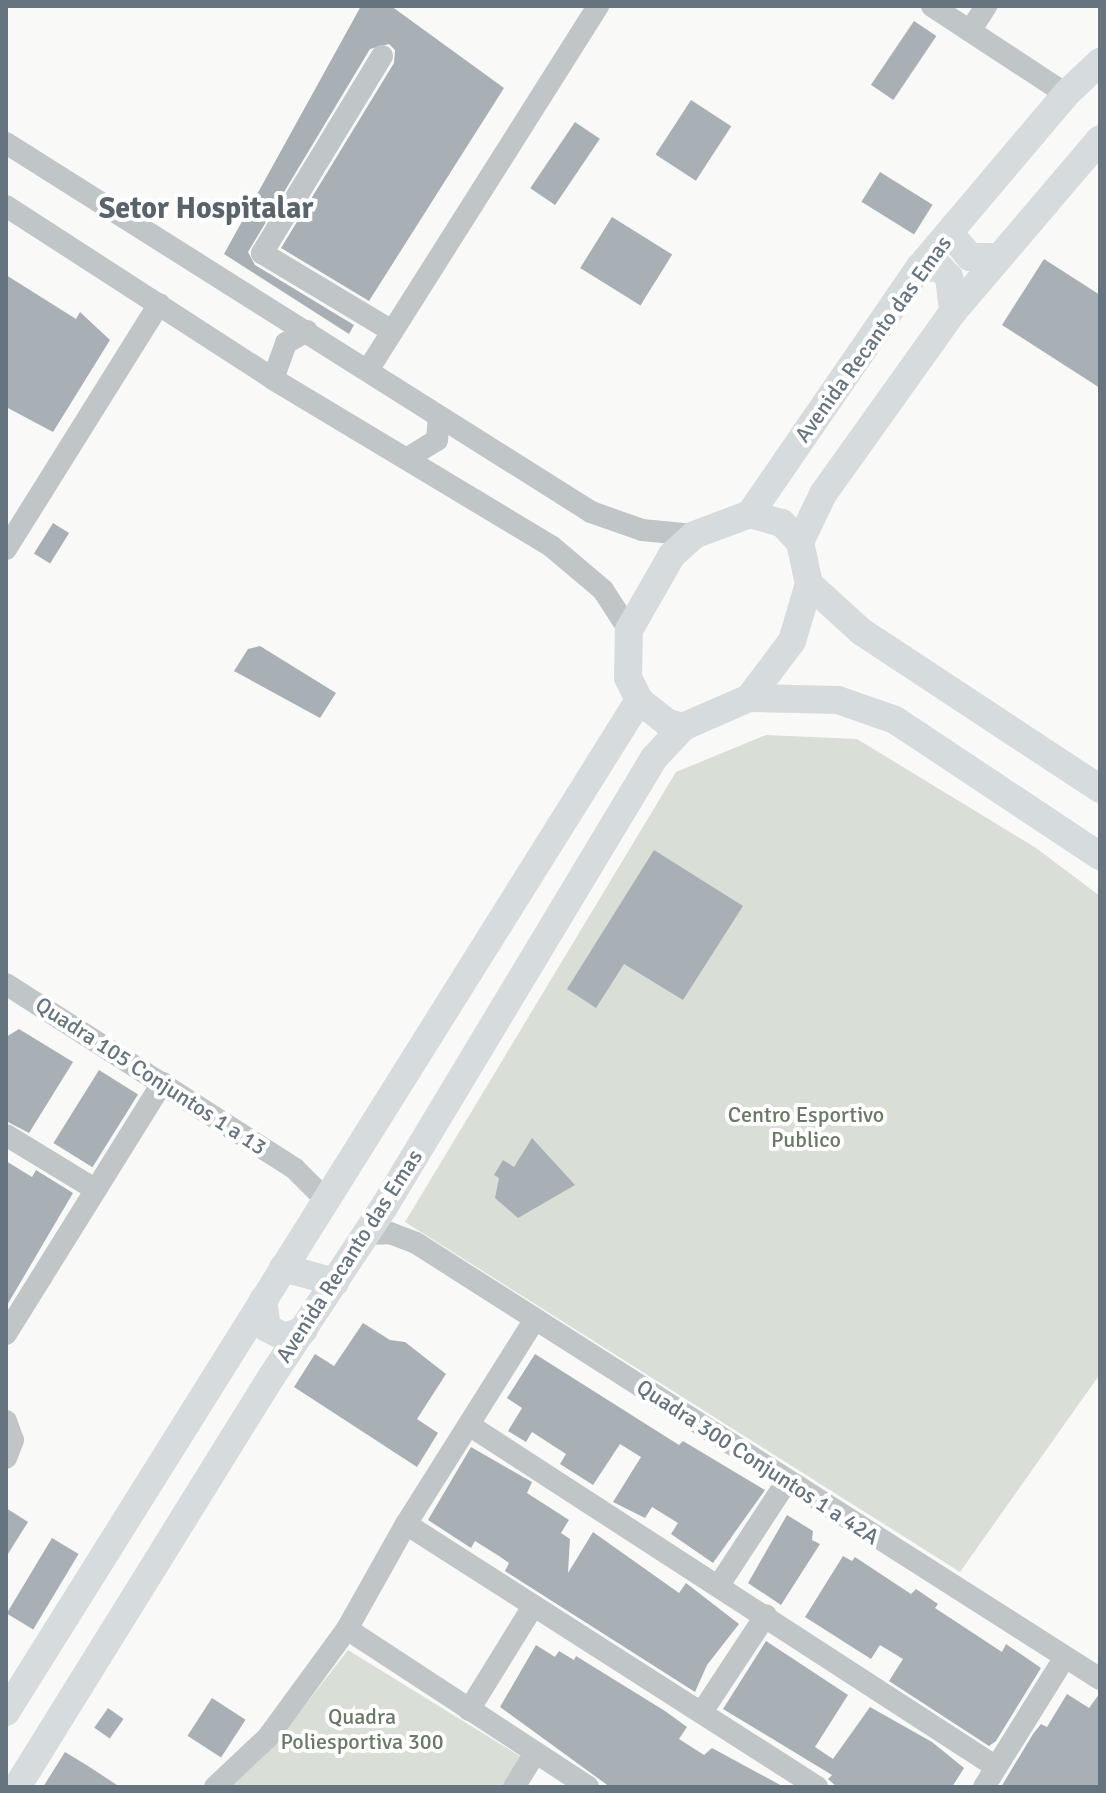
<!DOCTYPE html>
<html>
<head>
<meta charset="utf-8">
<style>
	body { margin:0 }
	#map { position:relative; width:1106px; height:1793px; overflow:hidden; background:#f9f9f7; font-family:Signika,sans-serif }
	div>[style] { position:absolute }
	.green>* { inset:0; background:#d9ded7 }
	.building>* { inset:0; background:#a8b0b6; transform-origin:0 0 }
	.minor>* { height:22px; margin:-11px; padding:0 11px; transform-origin:11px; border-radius:11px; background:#c0c5c8 }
	.major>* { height:28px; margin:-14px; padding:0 14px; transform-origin:14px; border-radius:14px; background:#d6dbde }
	span { translate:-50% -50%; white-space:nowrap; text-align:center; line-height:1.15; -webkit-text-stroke:8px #fff; paint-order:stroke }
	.street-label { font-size:22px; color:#667480 }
	.park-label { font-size:22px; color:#687965 }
	.district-label { font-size:30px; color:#58636c; font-weight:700 }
	.frame { position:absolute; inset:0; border:8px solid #667480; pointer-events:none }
</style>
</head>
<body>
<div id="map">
	<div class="green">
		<i style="clip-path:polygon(766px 735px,857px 739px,1036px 848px,1100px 896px,1100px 1374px,960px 1572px,405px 1222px,676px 772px)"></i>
		<i style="clip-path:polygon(348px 1650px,523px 1758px,504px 1787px,227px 1787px,277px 1741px)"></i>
	</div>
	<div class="building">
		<i style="clip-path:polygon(361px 6px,391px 6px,504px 88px,369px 301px,281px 248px,394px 63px,395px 50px,389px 44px,370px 49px,248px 252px,255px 265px,354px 325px,349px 334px,224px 254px)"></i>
		<i style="left:914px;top:21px;width:27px;height:77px;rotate:34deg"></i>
		<i style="left:691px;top:100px;width:48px;height:65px;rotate:33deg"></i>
		<i style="left:575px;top:122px;width:30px;height:80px;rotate:34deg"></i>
		<i style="left:880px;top:172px;width:62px;height:35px;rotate:32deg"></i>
		<i style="left:612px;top:217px;width:71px;height:60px;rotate:32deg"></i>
		<i style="clip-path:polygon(1044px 259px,1100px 295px,1100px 388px,1002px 325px)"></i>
		<i style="clip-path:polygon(6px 275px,76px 319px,80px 312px,110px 340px,53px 432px,6px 407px)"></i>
		<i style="left:53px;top:523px;width:19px;height:36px;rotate:32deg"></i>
		<i style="clip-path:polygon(260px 646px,336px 693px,320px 718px,234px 671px,248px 649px)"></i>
		<i style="clip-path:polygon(654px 850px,743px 906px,683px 1000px,624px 964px,596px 1008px,567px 989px)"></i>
		<i style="clip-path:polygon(19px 1029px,73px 1062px,29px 1133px,6px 1121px,6px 1037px)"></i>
		<i style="left:99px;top:1070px;width:46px;height:86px;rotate:32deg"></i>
		<i style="clip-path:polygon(532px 1138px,575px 1185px,518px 1218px,495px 1198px,499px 1178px,494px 1175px,503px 1160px,514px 1167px)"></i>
		<i style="clip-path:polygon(6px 1161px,32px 1177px,36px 1170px,73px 1193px,6px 1307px)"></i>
		<i style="clip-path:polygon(363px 1323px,390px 1340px,405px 1342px,446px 1374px,417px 1419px,438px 1433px,417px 1467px,294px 1387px,315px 1354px,334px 1366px)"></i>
		<i style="clip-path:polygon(535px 1354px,679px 1445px,683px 1441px,765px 1490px,713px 1563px,671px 1534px,678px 1523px,652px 1507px,645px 1518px,613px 1502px,641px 1457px,620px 1444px,593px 1485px,560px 1464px,566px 1454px,532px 1432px,526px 1442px,508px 1431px,522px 1408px,507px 1398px)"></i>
		<i style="clip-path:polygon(471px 1447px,532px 1482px,527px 1493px,569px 1520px,561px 1533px,570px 1539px,568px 1573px,593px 1532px,679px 1593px,686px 1583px,739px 1624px,707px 1665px,695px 1692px,505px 1571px,509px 1563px,499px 1556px,475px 1541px,471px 1548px,428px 1520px)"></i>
		<i style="clip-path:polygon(6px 1508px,28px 1522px,6px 1557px)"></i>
		<i style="clip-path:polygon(787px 1515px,813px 1531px,812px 1540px,820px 1544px,781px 1605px,748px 1583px)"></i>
		<i style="left:52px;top:1538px;width:31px;height:88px;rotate:31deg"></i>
		<i style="clip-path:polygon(843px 1556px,852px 1561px,855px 1557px,911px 1594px,916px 1589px,938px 1604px,935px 1608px,1002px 1652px,1006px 1644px,1041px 1668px,996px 1741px,989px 1746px,889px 1681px,903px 1659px,880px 1645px,871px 1659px,805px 1617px)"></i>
		<i style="clip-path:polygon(766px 1641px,848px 1695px,815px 1747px,833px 1759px,870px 1707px,932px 1742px,964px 1768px,952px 1787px,837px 1787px,828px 1779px,832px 1775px,723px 1709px)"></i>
		<i style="clip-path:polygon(536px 1645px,555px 1657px,559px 1651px,574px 1660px,576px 1656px,665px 1711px,687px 1727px,679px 1739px,704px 1755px,712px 1748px,784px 1787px,610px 1787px,500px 1707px)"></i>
		<i style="clip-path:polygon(1100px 1693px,1100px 1787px,1001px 1787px,1033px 1734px,1041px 1724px,1047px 1727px,1067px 1694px,1089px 1708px)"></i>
		<i style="left:212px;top:1698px;width:40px;height:45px;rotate:33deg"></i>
		<i style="left:108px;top:1708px;width:19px;height:24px;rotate:35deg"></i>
		<i style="clip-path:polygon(65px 1752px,88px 1766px,120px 1787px,43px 1787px)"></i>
	</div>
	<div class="minor">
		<i style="left:932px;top:6px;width:160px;rotate:33.3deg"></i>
		<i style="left:970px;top:31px;width:30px;rotate:-57deg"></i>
		<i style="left:382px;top:56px;width:231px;rotate:121.3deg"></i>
		<i style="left:262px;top:253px;width:152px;rotate:31deg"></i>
		<i style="left:6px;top:143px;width:692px;rotate:32.24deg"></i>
		<i style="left:591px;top:512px;width:54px;rotate:19.4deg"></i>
		<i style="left:642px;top:530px;width:52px;rotate:5.5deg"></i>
		<i style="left:6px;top:206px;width:318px;rotate:32.9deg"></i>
		<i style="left:273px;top:379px;width:324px;rotate:31deg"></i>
		<i style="left:551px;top:546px;width:68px;rotate:40.2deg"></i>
		<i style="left:603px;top:590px;width:48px;rotate:57deg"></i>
		<i style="left:368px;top:370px;width:431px;rotate:-57.7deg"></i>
		<i style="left:273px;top:379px;width:38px;rotate:-70deg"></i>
		<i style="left:286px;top:343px;width:24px;rotate:-30deg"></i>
		<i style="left:408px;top:458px;width:34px;rotate:-32deg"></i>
		<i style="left:437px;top:440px;width:23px;rotate:-85deg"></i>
		<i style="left:6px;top:549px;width:289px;rotate:-58deg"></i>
		<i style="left:6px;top:984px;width:343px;rotate:32.6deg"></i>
		<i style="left:295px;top:1169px;width:42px;rotate:45deg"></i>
		<i style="left:6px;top:1135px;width:105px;rotate:31.4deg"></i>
		<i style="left:366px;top:1234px;width:24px;rotate:-2deg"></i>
		<i style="left:390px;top:1233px;width:28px;rotate:21deg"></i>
		<i style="left:416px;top:1243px;width:811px;rotate:32.51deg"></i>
		<i style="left:6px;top:1334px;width:296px;rotate:-58.1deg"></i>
		<i style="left:6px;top:1421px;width:20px;rotate:70deg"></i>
		<i style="left:13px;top:1440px;width:19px;rotate:111deg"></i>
		<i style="left:469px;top:1425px;width:628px;rotate:32.98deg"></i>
		<i style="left:406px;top:1524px;width:488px;rotate:32.6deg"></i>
		<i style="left:719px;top:1585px;width:124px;rotate:-56.8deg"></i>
		<i style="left:347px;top:1629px;width:288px;rotate:33.2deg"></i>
		<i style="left:469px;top:1710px;width:120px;rotate:-58.3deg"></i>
		<i style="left:702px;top:1712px;width:116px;rotate:-56.6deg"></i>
		<i style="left:215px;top:1787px;width:73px;rotate:-43.3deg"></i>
		<i style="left:268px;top:1737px;width:134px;rotate:-53.8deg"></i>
		<i style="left:347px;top:1629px;width:120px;rotate:-60.7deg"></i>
		<i style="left:406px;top:1524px;width:242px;rotate:-57.8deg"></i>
		<i style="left:514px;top:1787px;width:39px;rotate:-58deg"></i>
		<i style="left:984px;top:1787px;width:153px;rotate:-58.1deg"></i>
	</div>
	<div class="major">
		<i style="left:953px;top:228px;width:10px;rotate:84deg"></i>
		<i style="left:954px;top:238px;width:25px;rotate:50deg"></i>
		<i style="left:970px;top:257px;width:28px"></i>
		<i style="left:920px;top:267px;width:20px;rotate:3deg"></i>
		<i style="left:940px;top:268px;width:13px;rotate:45deg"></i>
		<i style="left:949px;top:277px;width:35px;rotate:83deg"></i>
		<i style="left:750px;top:514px;width:33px;rotate:16deg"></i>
		<i style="left:782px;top:523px;width:26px;rotate:47deg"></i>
		<i style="left:800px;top:542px;width:43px;rotate:77.9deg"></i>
		<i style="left:809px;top:584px;width:59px;rotate:106.6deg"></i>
		<i style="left:792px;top:641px;width:71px;rotate:127deg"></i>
		<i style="left:749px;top:698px;width:72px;rotate:156.3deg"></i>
		<i style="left:683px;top:727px;width:16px;rotate:-165deg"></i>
		<i style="left:668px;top:723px;width:37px;rotate:-142deg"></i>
		<i style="left:639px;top:700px;width:25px;rotate:-116deg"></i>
		<i style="left:628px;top:677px;width:47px;rotate:-88.8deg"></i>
		<i style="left:629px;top:630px;width:86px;rotate:-60.2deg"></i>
		<i style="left:672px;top:555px;width:30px;rotate:-42deg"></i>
		<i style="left:694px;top:535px;width:60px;rotate:-20.6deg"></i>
		<i style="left:750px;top:514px;width:300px;rotate:-55.5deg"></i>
		<i style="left:920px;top:267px;width:226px;rotate:-49.8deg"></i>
		<i style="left:1066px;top:94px;width:47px;rotate:-43.3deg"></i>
		<i style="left:800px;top:542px;width:53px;rotate:-64.4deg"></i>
		<i style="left:823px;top:494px;width:224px;rotate:-54.5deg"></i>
		<i style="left:953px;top:312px;width:227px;rotate:-49.6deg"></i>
		<i style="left:809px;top:584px;width:72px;rotate:42.2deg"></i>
		<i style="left:862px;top:632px;width:285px;rotate:33.4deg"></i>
		<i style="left:749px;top:698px;width:89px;rotate:1.3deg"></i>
		<i style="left:838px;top:700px;width:60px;rotate:19.3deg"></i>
		<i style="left:895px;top:720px;width:246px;rotate:33.6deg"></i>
		<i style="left:283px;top:1268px;width:54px;rotate:15.1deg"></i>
		<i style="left:263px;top:1300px;width:28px;rotate:82deg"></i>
		<i style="left:267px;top:1328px;width:20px;rotate:27deg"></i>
		<i style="left:285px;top:1337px;width:20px;rotate:-20deg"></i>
		<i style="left:6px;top:1712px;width:1194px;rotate:-57.97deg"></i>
		<i style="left:17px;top:1787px;width:484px;rotate:-58.2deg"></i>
		<i style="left:272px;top:1376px;width:203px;rotate:-56.5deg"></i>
		<i style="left:384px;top:1207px;width:524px;rotate:-58.98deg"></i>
		<i style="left:654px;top:758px;width:42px;rotate:-46.9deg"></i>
	</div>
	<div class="street-label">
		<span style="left:873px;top:339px;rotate:-54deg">Avenida Recanto das Emas</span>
		<span style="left:151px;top:1076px;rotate:33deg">Quadra 105 Conjuntos 1 a 13</span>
		<span style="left:349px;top:1256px;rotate:-57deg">Avenida Recanto das Emas</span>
		<span style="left:758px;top:1462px;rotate:33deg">Quadra 300 Conjuntos 1 a 42A</span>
	</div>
	<div class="park-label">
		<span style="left:806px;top:1127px">Centro Esportivo<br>Publico</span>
		<span style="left:362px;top:1729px">Quadra<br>Poliesportiva 300</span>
	</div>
	<div class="district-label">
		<span style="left:206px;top:209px">Setor Hospitalar</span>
	</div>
	<div class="frame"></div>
</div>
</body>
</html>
